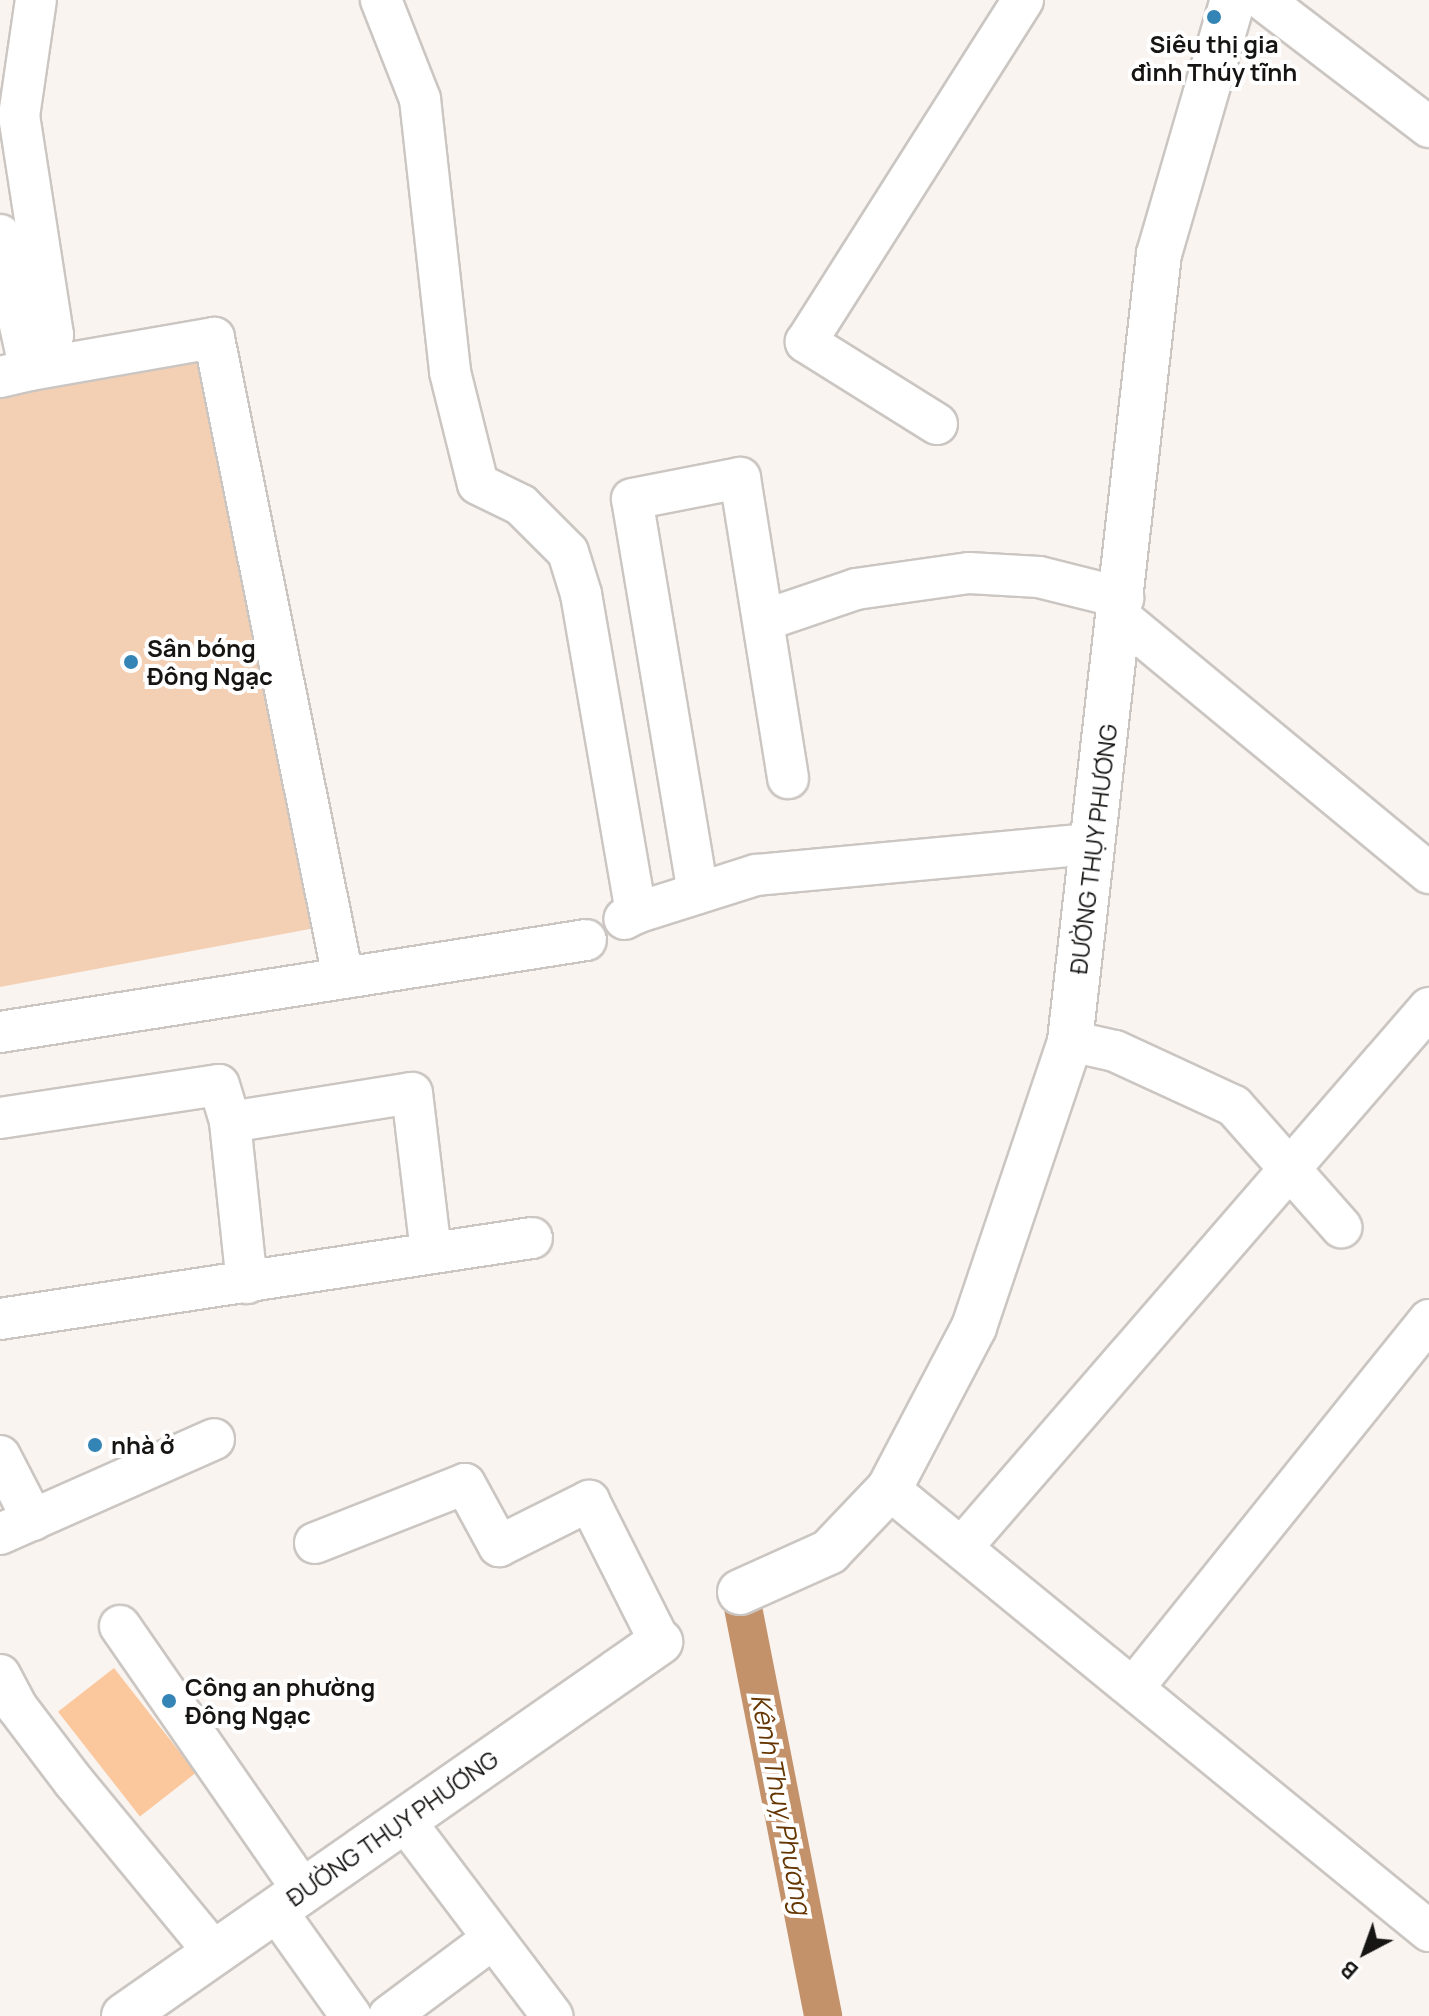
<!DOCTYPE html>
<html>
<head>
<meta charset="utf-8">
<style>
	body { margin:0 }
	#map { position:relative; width:1429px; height:2016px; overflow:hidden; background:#faf4f0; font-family:Manrope,sans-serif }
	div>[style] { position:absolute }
	.green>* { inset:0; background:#f3cfb4 }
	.canal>* { height:38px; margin:-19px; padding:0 19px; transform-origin:19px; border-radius:19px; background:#c3926a }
	.building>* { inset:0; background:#fbc79d; transform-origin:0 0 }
	.roads { filter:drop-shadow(2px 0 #cbc6c2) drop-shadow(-2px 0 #cbc6c2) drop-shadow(0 2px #cbc6c2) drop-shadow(0 -2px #cbc6c2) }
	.minor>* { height:40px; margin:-20px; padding:0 20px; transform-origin:20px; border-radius:20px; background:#fff }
	.major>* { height:44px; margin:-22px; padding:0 22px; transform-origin:22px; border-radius:22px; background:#fff }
	.dots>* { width:22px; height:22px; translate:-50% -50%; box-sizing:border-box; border:4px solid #fff; border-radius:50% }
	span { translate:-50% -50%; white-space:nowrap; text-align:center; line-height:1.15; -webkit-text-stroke:8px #fff; paint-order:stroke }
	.poi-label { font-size:24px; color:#171514; font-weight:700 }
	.left { translate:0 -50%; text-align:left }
	.street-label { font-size:24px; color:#171514 }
	.water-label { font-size:26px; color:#653602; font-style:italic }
	.north { position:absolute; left:1325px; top:1912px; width:80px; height:80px; -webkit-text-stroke:6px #fff; paint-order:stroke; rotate:221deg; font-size:22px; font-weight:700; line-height:32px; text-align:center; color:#171514 }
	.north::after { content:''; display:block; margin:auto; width:28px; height:36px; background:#171514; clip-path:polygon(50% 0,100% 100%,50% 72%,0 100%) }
</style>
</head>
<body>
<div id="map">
	<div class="green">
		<i style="clip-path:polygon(198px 354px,315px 928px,0 987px,0 396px)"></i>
	</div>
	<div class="canal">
		<i style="left:740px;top:1592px;width:432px;rotate:78.9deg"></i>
	</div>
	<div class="building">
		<i style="left:114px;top:1668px;width:133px;height:71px;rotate:52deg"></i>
	</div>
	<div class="roads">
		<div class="minor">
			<i style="left:381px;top:0;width:106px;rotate:68.5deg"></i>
			<i style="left:420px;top:99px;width:275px;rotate:83.7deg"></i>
			<i style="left:450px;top:372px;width:115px;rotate:76deg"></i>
			<i style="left:478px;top:484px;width:48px;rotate:26deg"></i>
			<i style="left:521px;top:505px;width:66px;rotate:45deg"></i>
			<i style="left:568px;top:552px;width:44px;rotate:72.8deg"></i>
			<i style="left:581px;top:594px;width:324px;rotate:80.2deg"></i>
			<i style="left:636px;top:913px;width:13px;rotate:153deg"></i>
			<i style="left:1263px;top:0;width:209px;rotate:37.4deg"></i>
			<i style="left:0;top:235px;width:138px;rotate:77.5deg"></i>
			<i style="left:30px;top:370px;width:187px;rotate:-9.9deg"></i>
			<i style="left:214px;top:338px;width:652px;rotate:78.59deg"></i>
			<i style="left:0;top:377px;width:31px;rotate:-13deg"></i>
			<i style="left:30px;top:370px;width:42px;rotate:-56.7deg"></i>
			<i style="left:53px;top:335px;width:222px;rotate:-98.8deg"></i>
			<i style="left:19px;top:116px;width:117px;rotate:-81.7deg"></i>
			<i style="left:937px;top:424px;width:155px;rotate:-148deg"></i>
			<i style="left:806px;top:342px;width:405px;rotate:-57.6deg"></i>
			<i style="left:1121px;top:618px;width:400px;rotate:39.6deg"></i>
			<i style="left:765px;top:620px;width:96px;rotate:-18.8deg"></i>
			<i style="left:856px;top:589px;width:114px;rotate:-8.1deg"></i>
			<i style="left:969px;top:573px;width:70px;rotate:3.3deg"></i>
			<i style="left:1039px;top:577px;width:87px;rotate:14deg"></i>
			<i style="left:698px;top:893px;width:399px;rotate:-99.5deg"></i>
			<i style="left:632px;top:499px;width:110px;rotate:-11deg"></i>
			<i style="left:740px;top:478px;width:304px;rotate:80.9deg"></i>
			<i style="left:636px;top:913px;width:126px;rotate:-17.6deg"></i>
			<i style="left:756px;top:875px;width:337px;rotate:-5.3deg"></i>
			<i style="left:0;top:1032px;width:593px;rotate:-8.92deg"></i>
			<i style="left:1070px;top:1041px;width:46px;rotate:12.5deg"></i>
			<i style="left:1115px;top:1051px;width:131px;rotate:24.8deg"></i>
			<i style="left:1234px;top:1106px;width:162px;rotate:48.5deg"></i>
			<i style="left:0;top:1118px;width:221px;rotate:-8.6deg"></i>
			<i style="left:219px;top:1085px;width:39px;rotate:73deg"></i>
			<i style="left:230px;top:1122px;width:184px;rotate:-9.1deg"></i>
			<i style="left:412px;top:1093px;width:161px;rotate:83.2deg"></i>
			<i style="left:230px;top:1122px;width:162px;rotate:84deg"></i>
			<i style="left:0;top:1319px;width:538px;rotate:-8.66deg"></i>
			<i style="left:0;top:1456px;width:72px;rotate:62.7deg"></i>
			<i style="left:889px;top:1489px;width:698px;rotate:39.3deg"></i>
			<i style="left:0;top:1534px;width:234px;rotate:-23.9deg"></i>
			<i style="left:315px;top:1543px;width:161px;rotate:-21.5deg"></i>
			<i style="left:465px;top:1484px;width:71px;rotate:61.3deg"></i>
			<i style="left:499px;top:1546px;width:101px;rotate:-26.6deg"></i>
			<i style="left:589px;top:1501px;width:158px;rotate:63.3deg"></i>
			<i style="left:963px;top:1546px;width:712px;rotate:-49.1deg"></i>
			<i style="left:120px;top:1626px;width:321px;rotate:55.3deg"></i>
			<i style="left:0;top:1675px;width:36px;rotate:62deg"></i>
			<i style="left:17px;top:1707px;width:94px;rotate:52.8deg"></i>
			<i style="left:74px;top:1782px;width:220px;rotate:50.5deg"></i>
			<i style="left:1134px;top:1687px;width:471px;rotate:-51.2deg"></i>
			<i style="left:404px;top:1820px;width:246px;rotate:52.9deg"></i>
			<i style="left:275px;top:1909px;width:131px;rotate:54.6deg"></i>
			<i style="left:389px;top:2016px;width:127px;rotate:-36.7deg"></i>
		</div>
		<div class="major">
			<i style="left:740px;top:1592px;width:98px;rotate:-24.2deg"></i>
			<i style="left:829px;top:1552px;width:87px;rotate:-46.4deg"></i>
			<i style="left:889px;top:1489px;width:183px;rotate:-62.3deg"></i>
			<i style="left:974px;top:1327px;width:302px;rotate:-71.4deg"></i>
			<i style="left:1070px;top:1041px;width:792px;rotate:-83.55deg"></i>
			<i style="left:1159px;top:254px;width:265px;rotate:-73.8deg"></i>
			<i style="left:124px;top:2016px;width:654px;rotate:-34.91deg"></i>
		</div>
	</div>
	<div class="dots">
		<i style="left:1214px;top:17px;background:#3584b6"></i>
		<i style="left:131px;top:662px;background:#3584b6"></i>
		<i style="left:95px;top:1445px;background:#3584b6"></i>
		<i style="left:169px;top:1701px;background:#3584b6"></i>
	</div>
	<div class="poi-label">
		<span style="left:1214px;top:58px">Siêu thị gia<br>đình Thúy tĩnh</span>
		<span class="left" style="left:147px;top:662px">Sân bóng<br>Đông Ngạc</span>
		<span class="left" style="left:111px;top:1445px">nhà ở</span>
		<span class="left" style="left:185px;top:1701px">Công an phường<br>Đông Ngạc</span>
	</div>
	<div class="street-label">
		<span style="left:1093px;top:849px;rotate:-83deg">ĐƯỜNG THỤY PHƯƠNG</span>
		<span style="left:392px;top:1828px;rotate:-35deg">ĐƯỜNG THỤY PHƯƠNG</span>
	</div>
	<div class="water-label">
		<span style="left:781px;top:1804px;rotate:79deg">Kênh Thuỵ Phương</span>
	</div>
	<div class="north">B</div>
</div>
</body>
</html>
